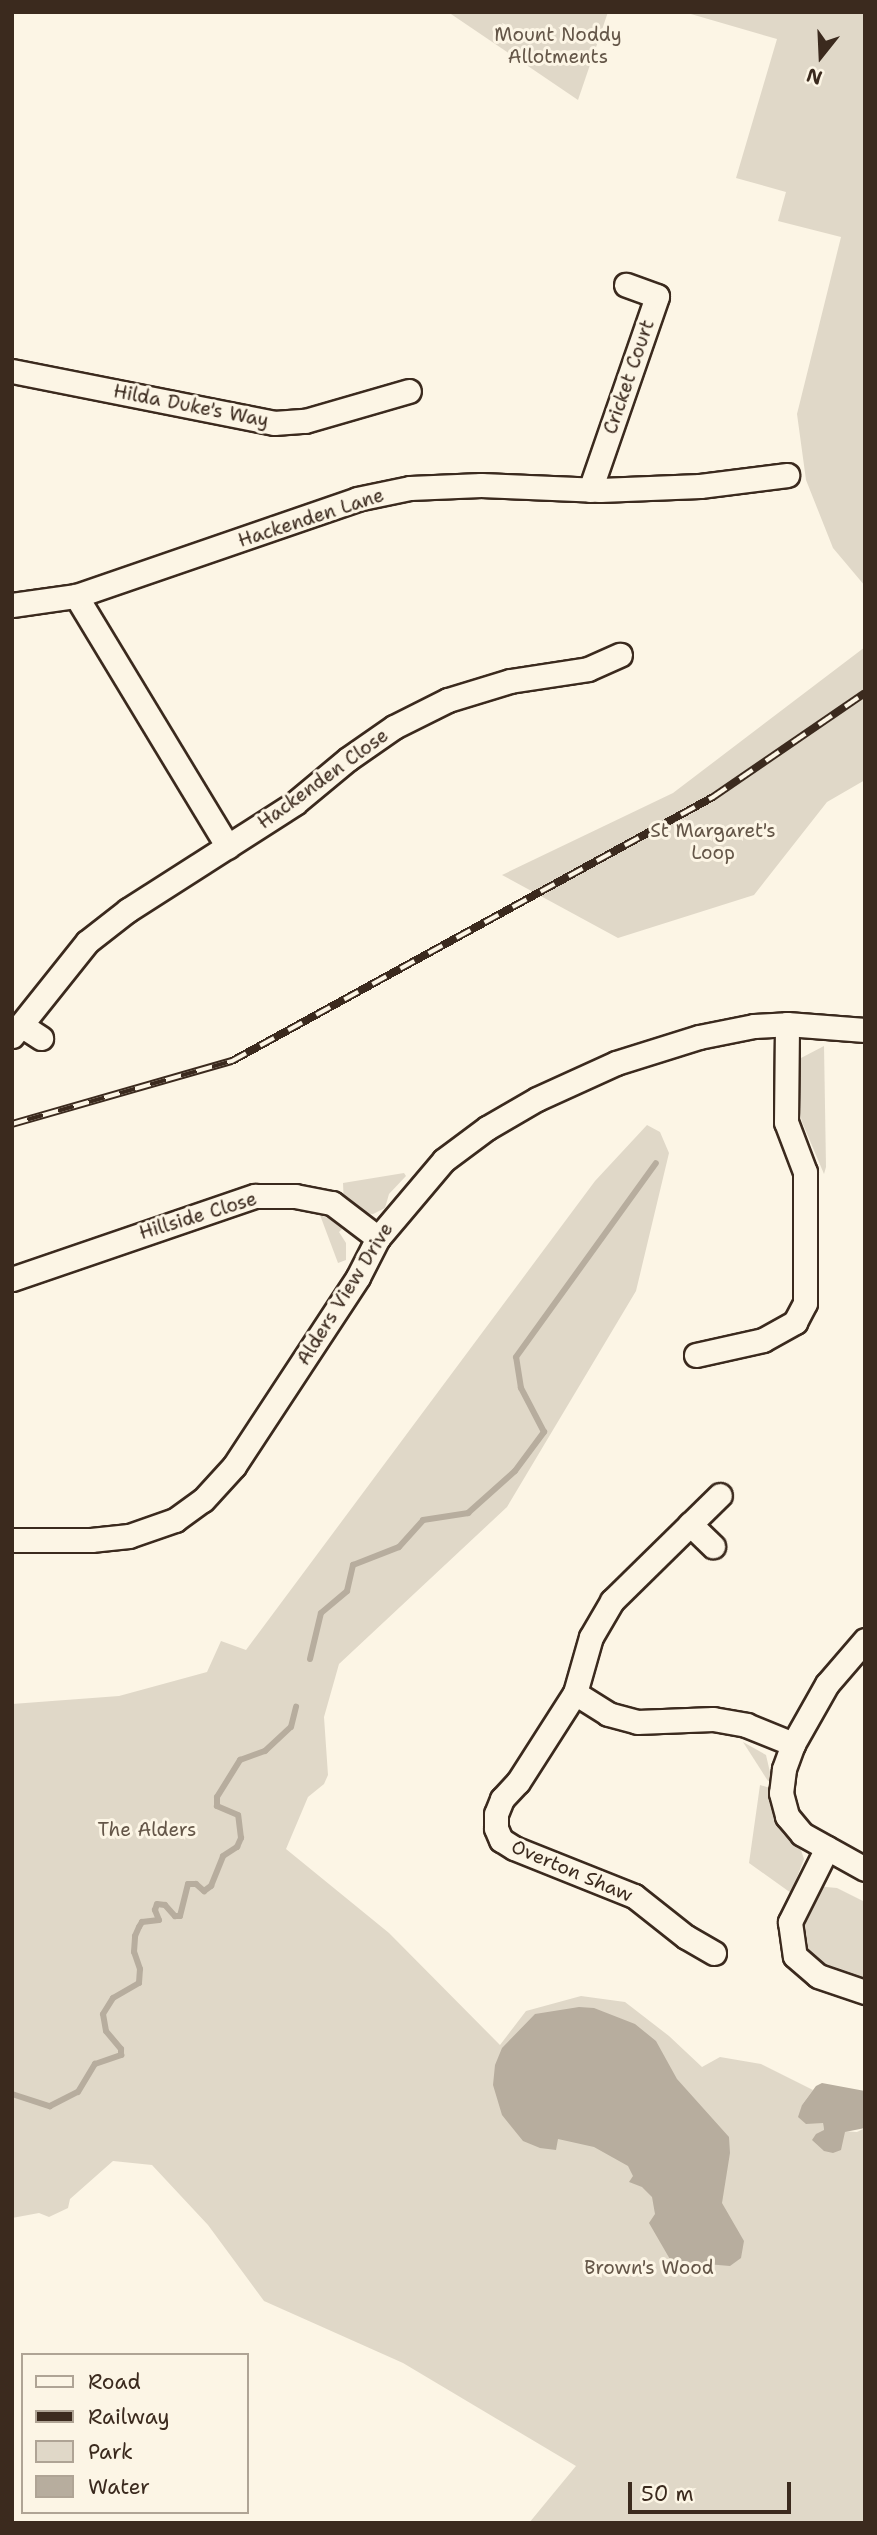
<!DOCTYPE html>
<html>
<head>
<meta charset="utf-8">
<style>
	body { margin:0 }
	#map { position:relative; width:877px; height:2535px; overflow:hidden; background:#fcf5e5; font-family:"Shantell Sans",sans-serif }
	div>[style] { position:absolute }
	.green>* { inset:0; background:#e0d8c8 }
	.water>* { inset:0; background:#b7ad9e }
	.stream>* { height:6px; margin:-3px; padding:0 3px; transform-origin:3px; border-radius:3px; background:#b7ad9e }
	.roads { filter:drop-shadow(2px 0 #3b2a1e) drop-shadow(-2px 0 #3b2a1e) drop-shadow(0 2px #3b2a1e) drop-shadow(0 -2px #3b2a1e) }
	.street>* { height:23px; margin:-11.5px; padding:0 11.5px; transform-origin:11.5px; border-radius:11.5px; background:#fcf5e5 }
	.rail>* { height:8px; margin-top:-4px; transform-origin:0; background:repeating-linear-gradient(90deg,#fcf5e5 0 16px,#3b2a1e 0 32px); box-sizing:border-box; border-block:2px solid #3b2a1e }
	span { translate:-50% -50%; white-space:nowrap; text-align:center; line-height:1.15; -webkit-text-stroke:6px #fcf5e5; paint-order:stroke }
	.park-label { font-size:19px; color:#645648 }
	.street-label { font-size:19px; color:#3b2a1e }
	.frame { position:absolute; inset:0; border:14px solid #3b2a1e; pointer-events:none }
	.legend { position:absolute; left:21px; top:2353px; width:228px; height:161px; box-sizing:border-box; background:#fcf5e5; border:2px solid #afa495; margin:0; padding:9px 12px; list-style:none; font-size:21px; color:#3b2a1e }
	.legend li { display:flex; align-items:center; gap:14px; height:35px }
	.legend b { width:35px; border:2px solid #afa495 }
	.north { position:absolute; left:786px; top:21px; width:70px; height:70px; -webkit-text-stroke:5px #fcf5e5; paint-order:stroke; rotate:198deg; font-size:19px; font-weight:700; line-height:28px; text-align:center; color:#3b2a1e }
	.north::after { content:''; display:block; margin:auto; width:24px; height:32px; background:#3b2a1e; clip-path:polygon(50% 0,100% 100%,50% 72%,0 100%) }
	.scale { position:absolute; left:628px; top:2482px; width:163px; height:32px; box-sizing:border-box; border:4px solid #3b2a1e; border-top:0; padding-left:9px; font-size:21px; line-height:24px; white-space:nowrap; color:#3b2a1e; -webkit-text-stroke:5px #fcf5e5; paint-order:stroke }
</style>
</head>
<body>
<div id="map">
	<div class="green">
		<i style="clip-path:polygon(448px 12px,608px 12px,578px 100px)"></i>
		<i style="clip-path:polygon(684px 12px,865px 12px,865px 586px,833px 548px,806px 480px,797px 414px,841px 237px,778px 221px,786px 192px,736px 178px,777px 39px)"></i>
		<i style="clip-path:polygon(865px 647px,865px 780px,827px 802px,754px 895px,618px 938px,502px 875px,673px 793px)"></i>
		<i style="clip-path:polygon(824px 1046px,826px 1167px,824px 1174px,802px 1122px,792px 1079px,801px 1058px)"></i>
		<i style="clip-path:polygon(647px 1125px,660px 1132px,669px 1153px,636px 1291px,507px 1507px,339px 1664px,324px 1717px,328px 1775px,324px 1784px,308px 1797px,286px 1849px,389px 1933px,500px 2045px,526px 2011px,581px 1996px,625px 2002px,669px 2036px,702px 2067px,720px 2057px,761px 2064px,813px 2090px,802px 2105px,823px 2123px,824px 2130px,857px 2132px,865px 2128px,865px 2523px,529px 2523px,576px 2466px,403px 2363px,264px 2301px,208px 2225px,152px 2165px,113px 2161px,70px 2199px,68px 2208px,49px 2217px,39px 2213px,12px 2218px,12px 1704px,119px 1696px,207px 1672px,221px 1641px,246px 1650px,595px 1181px)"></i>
		<i style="clip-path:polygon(404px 1173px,406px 1176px,389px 1194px,385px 1208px,373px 1214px,359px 1213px,344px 1207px,343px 1183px)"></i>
		<i style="clip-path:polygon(320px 1215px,330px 1219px,342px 1229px,339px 1232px,346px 1243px,346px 1260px,338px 1263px)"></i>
		<i style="clip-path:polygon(743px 1742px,766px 1755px,772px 1781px,768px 1781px)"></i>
		<i style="clip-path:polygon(760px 1785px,770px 1788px,771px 1806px,776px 1822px,783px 1834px,801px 1850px,804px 1859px,791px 1893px,749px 1863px)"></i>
		<i style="clip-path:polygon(815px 1886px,837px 1888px,865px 1902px,865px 1984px,825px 1972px,804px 1957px,797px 1924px)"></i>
	</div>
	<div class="water">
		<i style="clip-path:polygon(579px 2007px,594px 2008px,635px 2024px,656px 2041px,677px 2079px,729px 2137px,730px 2153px,722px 2203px,744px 2241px,741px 2258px,730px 2266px,671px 2261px,649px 2223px,655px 2214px,652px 2197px,642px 2187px,629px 2182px,633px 2176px,628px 2166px,594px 2147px,558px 2139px,556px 2150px,540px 2148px,523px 2141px,502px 2115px,493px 2085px,495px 2065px,502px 2048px,535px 2014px)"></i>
		<i style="clip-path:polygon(822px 2083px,865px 2091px,865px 2128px,845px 2132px,841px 2150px,833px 2153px,824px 2151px,812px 2140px,816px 2134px,824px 2130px,823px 2123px,806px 2124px,798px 2117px,802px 2105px,816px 2086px)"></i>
	</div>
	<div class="stream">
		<i style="left:310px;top:1659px;width:47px;rotate:-76.6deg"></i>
		<i style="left:321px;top:1613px;width:34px;rotate:-40deg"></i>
		<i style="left:347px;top:1591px;width:27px;rotate:-77deg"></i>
		<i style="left:353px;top:1565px;width:49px;rotate:-21.4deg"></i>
		<i style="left:399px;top:1547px;width:36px;rotate:-48deg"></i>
		<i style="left:423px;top:1520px;width:46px;rotate:-8.8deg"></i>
		<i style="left:468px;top:1513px;width:63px;rotate:-41.8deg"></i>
		<i style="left:515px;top:1471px;width:49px;rotate:-53.4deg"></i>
		<i style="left:544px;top:1432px;width:50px;rotate:-117.6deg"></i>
		<i style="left:521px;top:1388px;width:31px;rotate:-99deg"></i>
		<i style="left:516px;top:1357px;width:239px;rotate:-54.2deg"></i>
		<i style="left:12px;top:2094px;width:40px;rotate:18deg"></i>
		<i style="left:50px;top:2106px;width:31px;rotate:-27deg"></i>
		<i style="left:78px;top:2092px;width:33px;rotate:-59deg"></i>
		<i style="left:95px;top:2064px;width:28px;rotate:-19deg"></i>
		<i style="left:121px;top:2055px;width:6px;rotate:-90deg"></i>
		<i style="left:121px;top:2049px;width:23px;rotate:-130deg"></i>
		<i style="left:106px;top:2031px;width:17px;rotate:-100deg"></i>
		<i style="left:103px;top:2014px;width:19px;rotate:-58deg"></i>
		<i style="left:113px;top:1998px;width:30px;rotate:-30deg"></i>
		<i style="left:139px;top:1983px;width:14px;rotate:-86deg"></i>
		<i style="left:140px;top:1969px;width:18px;rotate:-109deg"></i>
		<i style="left:134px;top:1952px;width:16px;rotate:-86deg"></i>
		<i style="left:135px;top:1936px;width:10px;rotate:-66deg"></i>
		<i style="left:139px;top:1927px;width:6px;rotate:-59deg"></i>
		<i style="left:142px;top:1922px;width:17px;rotate:-7deg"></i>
		<i style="left:159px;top:1920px;width:11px;rotate:-112deg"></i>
		<i style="left:155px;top:1910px;width:6px;rotate:-72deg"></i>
		<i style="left:157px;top:1904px;width:8px;rotate:7deg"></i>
		<i style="left:165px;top:1905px;width:15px;rotate:48deg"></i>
		<i style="left:175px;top:1916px;width:5px"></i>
		<i style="left:180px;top:1916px;width:33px;rotate:-76deg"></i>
		<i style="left:188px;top:1884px;width:8px"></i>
		<i style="left:196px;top:1884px;width:11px;rotate:41deg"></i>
		<i style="left:204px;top:1891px;width:9px;rotate:-36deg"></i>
		<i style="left:211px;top:1886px;width:32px;rotate:-68deg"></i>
		<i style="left:223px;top:1856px;width:17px;rotate:-33deg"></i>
		<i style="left:237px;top:1847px;width:10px;rotate:-66deg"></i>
		<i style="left:241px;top:1838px;width:23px;rotate:-97deg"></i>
		<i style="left:238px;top:1815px;width:23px;rotate:-157deg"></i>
		<i style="left:217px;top:1806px;width:9px;rotate:-90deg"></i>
		<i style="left:217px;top:1797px;width:44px;rotate:-58.1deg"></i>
		<i style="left:240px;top:1760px;width:27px;rotate:-20deg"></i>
		<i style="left:265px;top:1751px;width:35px;rotate:-43deg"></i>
		<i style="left:291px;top:1727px;width:21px;rotate:-76deg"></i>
	</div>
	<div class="roads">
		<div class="street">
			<i style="left:12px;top:371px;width:267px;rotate:11.2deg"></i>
			<i style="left:274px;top:423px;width:31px;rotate:-4deg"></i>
			<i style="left:305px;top:421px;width:108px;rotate:-16.1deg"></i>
			<i style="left:590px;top:490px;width:205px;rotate:-70.9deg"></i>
			<i style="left:657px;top:296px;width:33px;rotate:-160deg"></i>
			<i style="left:76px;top:596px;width:293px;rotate:58.8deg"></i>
			<i style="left:12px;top:605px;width:65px;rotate:-8deg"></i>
			<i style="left:76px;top:596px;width:297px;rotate:-19deg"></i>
			<i style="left:357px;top:499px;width:54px;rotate:-11.7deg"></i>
			<i style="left:410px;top:488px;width:71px;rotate:-2.4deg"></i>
			<i style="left:481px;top:485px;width:119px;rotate:2.4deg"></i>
			<i style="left:600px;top:490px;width:100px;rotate:-2.3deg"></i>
			<i style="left:700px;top:486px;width:88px;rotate:-7.2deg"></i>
			<i style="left:21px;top:1025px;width:24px;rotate:33deg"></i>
			<i style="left:12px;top:1036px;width:120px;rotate:-51.4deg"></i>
			<i style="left:87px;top:942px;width:52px;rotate:-38deg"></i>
			<i style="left:128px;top:910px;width:198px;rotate:-32.6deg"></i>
			<i style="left:295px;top:803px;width:69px;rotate:-39.7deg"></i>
			<i style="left:348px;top:759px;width:56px;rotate:-34.8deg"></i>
			<i style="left:394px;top:727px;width:60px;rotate:-26.6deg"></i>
			<i style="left:448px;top:700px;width:65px;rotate:-17deg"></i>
			<i style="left:510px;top:681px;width:79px;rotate:-8.7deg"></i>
			<i style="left:588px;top:669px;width:35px;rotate:-24deg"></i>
			<i style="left:12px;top:1279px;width:257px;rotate:-18.9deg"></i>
			<i style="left:255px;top:1196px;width:40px"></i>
			<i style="left:295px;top:1196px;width:38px;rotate:11deg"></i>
			<i style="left:332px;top:1203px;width:58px;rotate:37.3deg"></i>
			<i style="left:696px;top:1355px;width:69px;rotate:-12.6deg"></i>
			<i style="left:763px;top:1340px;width:37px;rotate:-29deg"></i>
			<i style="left:795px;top:1322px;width:21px;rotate:-62deg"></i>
			<i style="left:805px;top:1303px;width:131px;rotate:-90deg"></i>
			<i style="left:805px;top:1172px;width:53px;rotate:-110.8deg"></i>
			<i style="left:786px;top:1122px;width:98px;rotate:-89.4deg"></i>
			<i style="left:690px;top:1524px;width:32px;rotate:44deg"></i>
			<i style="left:12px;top:1540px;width:79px"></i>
			<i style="left:91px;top:1540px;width:38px;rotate:-6deg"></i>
			<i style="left:129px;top:1536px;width:49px;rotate:-19.2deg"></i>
			<i style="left:175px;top:1520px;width:34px;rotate:-36deg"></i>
			<i style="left:203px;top:1500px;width:46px;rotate:-47.6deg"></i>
			<i style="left:234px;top:1466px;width:226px;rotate:-56.7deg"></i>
			<i style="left:358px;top:1277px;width:44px;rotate:-62.9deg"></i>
			<i style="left:378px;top:1238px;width:102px;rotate:-49.8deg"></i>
			<i style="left:444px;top:1160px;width:54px;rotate:-36.7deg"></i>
			<i style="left:487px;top:1128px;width:58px;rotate:-30.1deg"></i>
			<i style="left:537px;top:1099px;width:87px;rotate:-24.5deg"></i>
			<i style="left:616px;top:1063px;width:87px;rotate:-17.4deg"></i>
			<i style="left:699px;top:1037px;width:56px;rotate:-11.3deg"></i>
			<i style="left:754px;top:1026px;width:33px;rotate:-3deg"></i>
			<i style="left:787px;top:1024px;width:78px;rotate:4.4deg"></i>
			<i style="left:865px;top:1640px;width:58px;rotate:130.8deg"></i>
			<i style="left:827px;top:1684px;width:69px;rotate:119.5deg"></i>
			<i style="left:793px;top:1744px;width:27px;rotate:110deg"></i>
			<i style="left:784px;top:1769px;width:24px;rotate:97deg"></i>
			<i style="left:781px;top:1793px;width:24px;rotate:75deg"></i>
			<i style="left:787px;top:1816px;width:23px;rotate:50deg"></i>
			<i style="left:802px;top:1834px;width:72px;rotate:29.1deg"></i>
			<i style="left:575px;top:1693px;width:39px;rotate:32deg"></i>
			<i style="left:608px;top:1714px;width:30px;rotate:15deg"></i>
			<i style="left:637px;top:1722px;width:76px;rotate:-2.3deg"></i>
			<i style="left:713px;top:1719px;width:34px;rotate:10deg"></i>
			<i style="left:746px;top:1725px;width:51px;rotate:22deg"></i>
			<i style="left:827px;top:1848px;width:83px;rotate:116.6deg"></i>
			<i style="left:790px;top:1922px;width:34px;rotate:82deg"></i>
			<i style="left:795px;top:1956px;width:30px;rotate:41deg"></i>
			<i style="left:818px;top:1976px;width:50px;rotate:18.8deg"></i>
			<i style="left:714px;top:1953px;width:32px;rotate:-150deg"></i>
			<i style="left:686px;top:1937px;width:66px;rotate:-141.7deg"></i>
			<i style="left:634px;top:1896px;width:129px;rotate:-158.2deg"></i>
			<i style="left:514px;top:1848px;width:15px;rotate:-148deg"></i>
			<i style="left:501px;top:1840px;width:13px;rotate:-113deg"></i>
			<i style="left:496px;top:1828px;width:14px;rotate:-90deg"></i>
			<i style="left:496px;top:1814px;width:16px;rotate:-68deg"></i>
			<i style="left:502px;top:1799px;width:23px;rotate:-47deg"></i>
			<i style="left:518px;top:1782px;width:106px;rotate:-57.4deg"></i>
			<i style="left:575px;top:1693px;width:58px;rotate:-74.1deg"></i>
			<i style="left:591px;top:1637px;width:42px;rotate:-59.7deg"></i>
			<i style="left:612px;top:1601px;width:151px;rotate:-44.5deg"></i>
		</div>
	</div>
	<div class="rail">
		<i style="left:12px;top:1124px;width:229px;rotate:-16deg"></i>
		<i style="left:232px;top:1061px;width:549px;rotate:-28.76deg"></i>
		<i style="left:713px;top:797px;width:184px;rotate:-34.4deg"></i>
	</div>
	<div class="park-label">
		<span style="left:558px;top:46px">Mount Noddy<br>Allotments</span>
		<span style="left:713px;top:842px">St Margaret's<br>Loop</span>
		<span style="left:147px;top:1830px">The Alders</span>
		<span style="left:649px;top:2268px">Brown's Wood</span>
	</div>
	<div class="street-label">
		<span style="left:629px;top:377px;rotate:-71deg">Cricket Court</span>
		<span style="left:191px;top:406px;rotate:11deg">Hilda Duke's Way</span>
		<span style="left:311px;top:518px;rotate:-18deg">Hackenden Lane</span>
		<span style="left:323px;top:779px;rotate:-36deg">Hackenden Close</span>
		<span style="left:198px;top:1216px;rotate:-17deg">Hillside Close</span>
		<span style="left:345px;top:1294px;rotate:-58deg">Alders View Drive</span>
		<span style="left:572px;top:1871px;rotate:23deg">Overton Shaw</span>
	</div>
	<div class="frame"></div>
	<ul class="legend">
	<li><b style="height:9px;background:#fcf5e5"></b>Road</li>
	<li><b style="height:9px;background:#3b2a1e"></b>Railway</li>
	<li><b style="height:19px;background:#e0d8c8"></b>Park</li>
	<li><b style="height:19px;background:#b7ad9e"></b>Water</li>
	</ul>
	<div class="north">N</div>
	<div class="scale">50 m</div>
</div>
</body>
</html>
